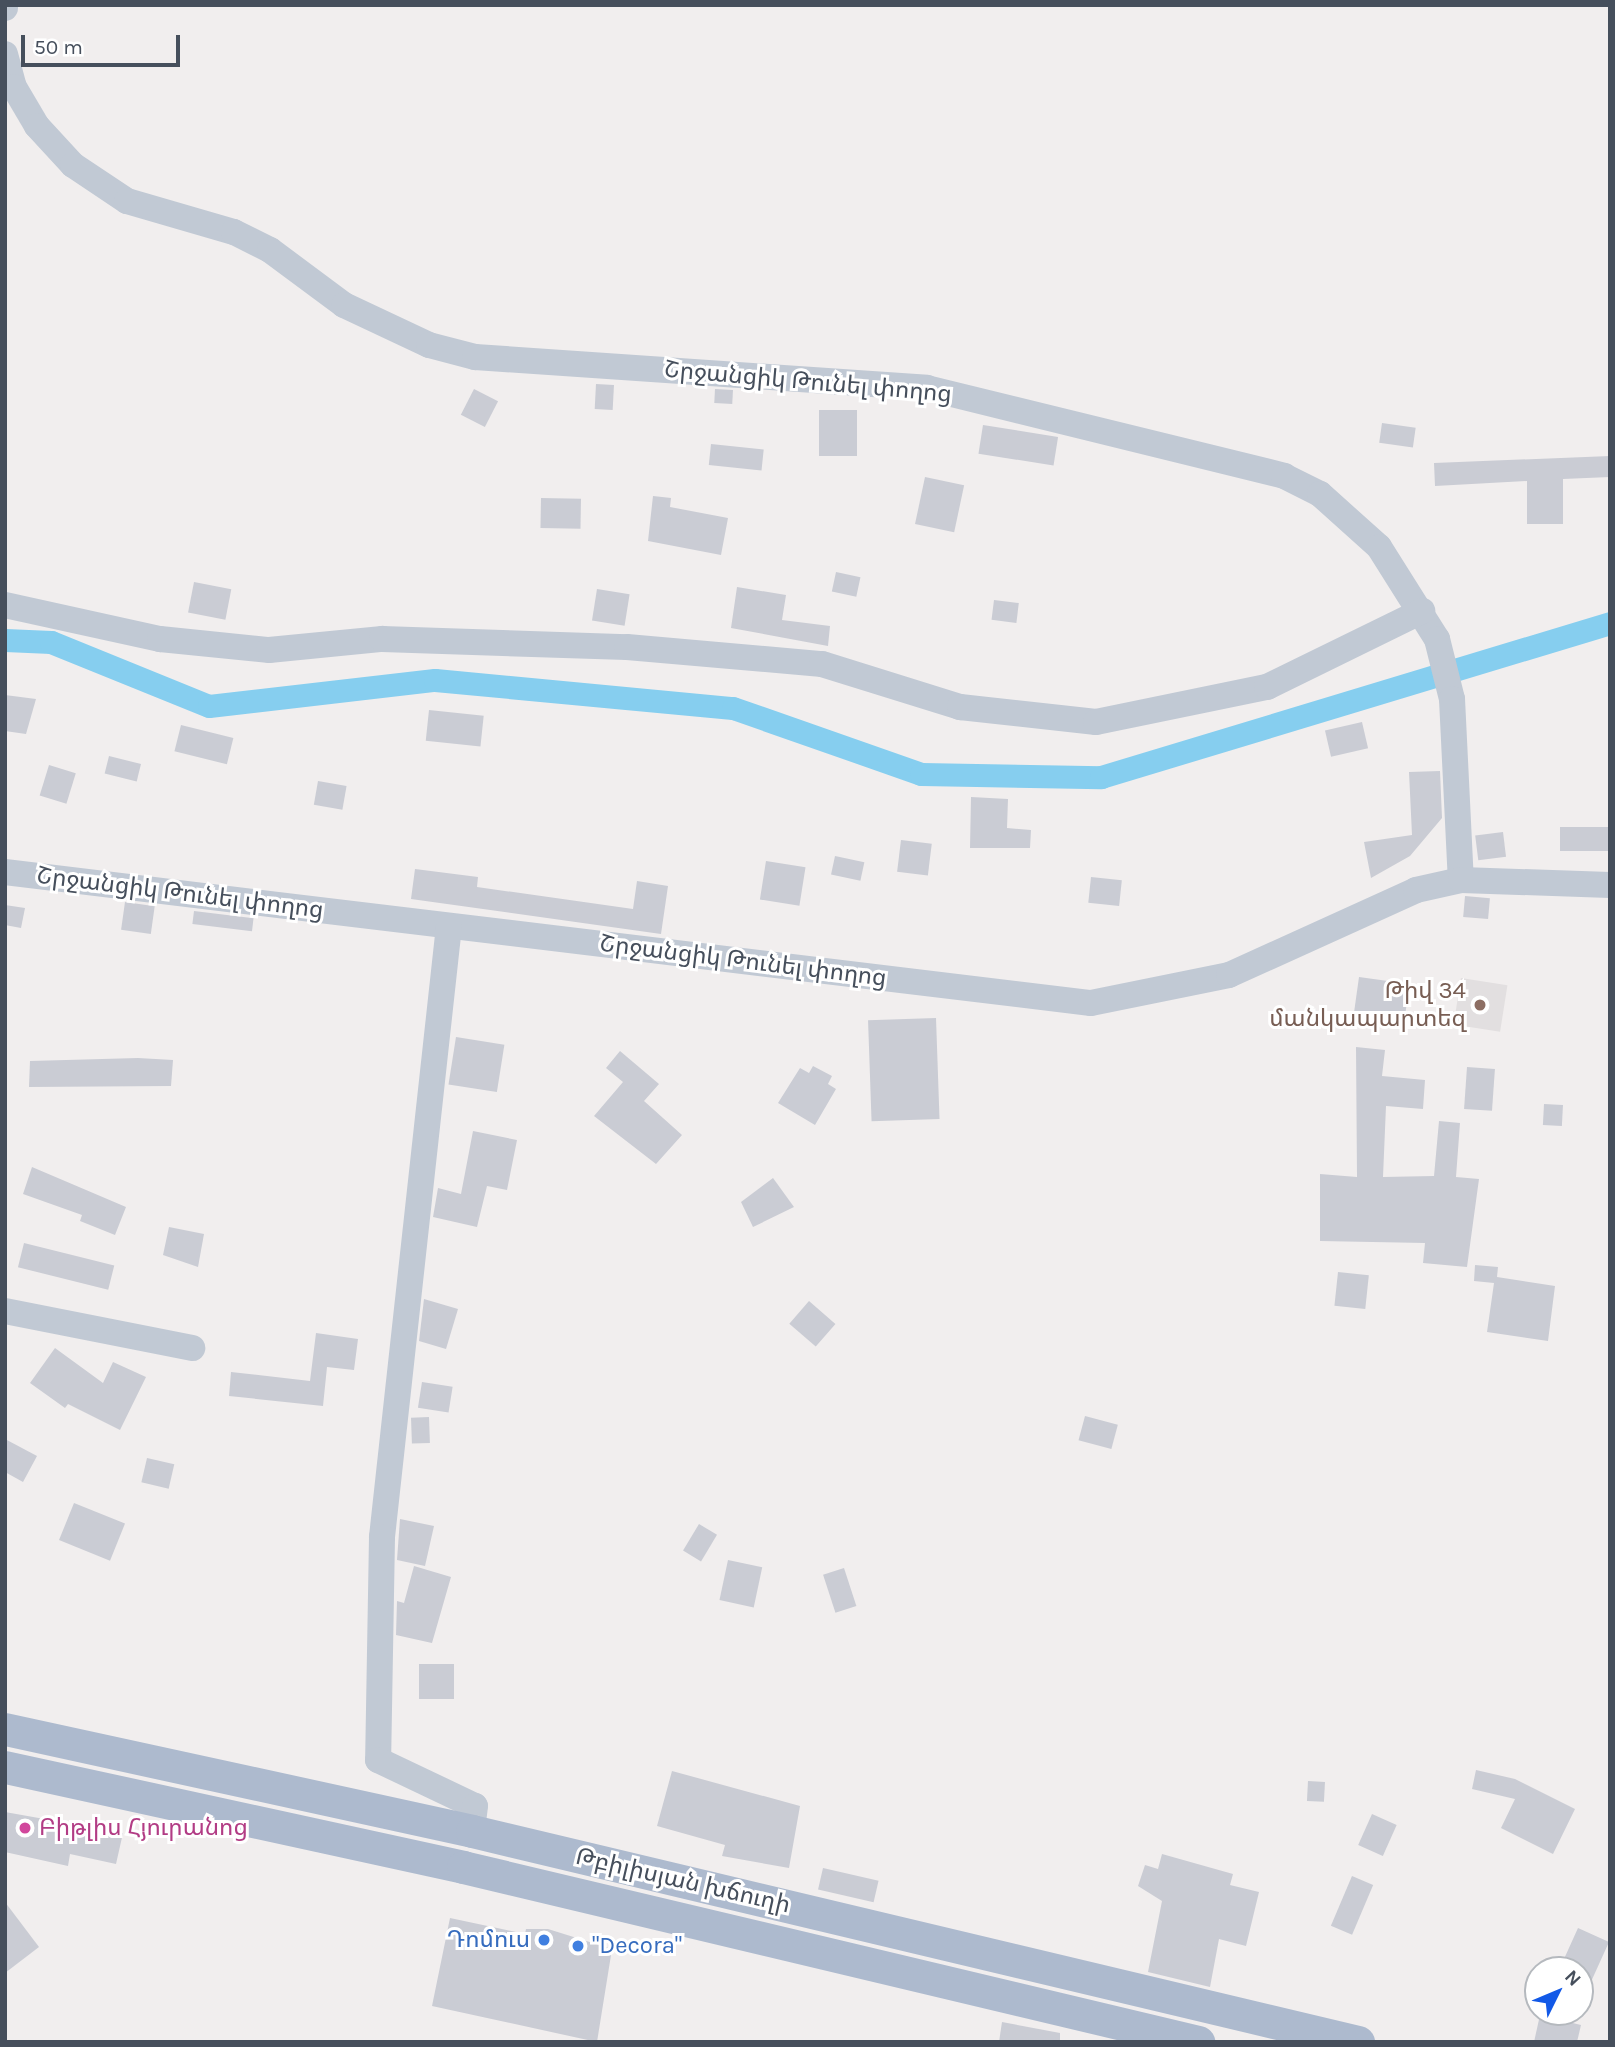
<!DOCTYPE html>
<html>
<head>
<meta charset="utf-8">
<style>
	body { margin:0 }
	#map { position:relative; width:1615px; height:2047px; overflow:hidden; background:#f1eeee; font-family:Karla,"Noto Sans Armenian",sans-serif }
	div>[style] { position:absolute }
	.education>* { inset:0; background:#e2dfe0; transform-origin:0 0 }
	.canal>* { height:23px; margin:-11.5px; padding:0 11.5px; transform-origin:11.5px; border-radius:11.5px; background:#86ceef }
	.building>* { inset:0; background:#caccd4; transform-origin:0 0 }
	.minor>* { height:26px; margin:-13px; padding:0 13px; transform-origin:13px; border-radius:13px; background:#c1c9d4 }
	.major>* { height:33px; margin:-16.5px; padding:0 16.5px; transform-origin:16.5px; border-radius:16.5px; background:#adbace }
	.dots>* { width:19px; height:19px; translate:-50% -50%; box-sizing:border-box; border:4px solid #fff; border-radius:50% }
	span { translate:-50% -50%; white-space:nowrap; text-align:center; line-height:1.15; -webkit-text-stroke:6px #fff; paint-order:stroke }
	.street-label { font-size:24px; color:#464f5c }
	.education-label { font-size:24px; color:#785e54 }
	.right { translate:-100% -50%; text-align:right }
	.hotel-label { font-size:24px; color:#b23c85 }
	.left { translate:0 -50%; text-align:left }
	.shop-label { font-size:24px; color:#366cbe }
	.frame { position:absolute; inset:0; border:7px solid #464f5c; pointer-events:none }
	.north { position:absolute; left:1524px; top:1956px; width:70px; height:70px; box-sizing:border-box; background:#fff; border:2px solid #b5b9be; border-radius:50%; rotate:47deg; font-size:19px; font-weight:700; line-height:28px; text-align:center; color:#464f5c }
	.north::after { content:''; display:block; margin:auto; width:24px; height:32px; background:#1259e7; clip-path:polygon(50% 0,100% 100%,50% 72%,0 100%) }
	.scale { position:absolute; left:21px; top:35px; width:159px; height:32px; box-sizing:border-box; border:4px solid #464f5c; border-top:0; padding-left:9px; font-size:21px; line-height:24px; white-space:nowrap; color:#464f5c; -webkit-text-stroke:5px #fff; paint-order:stroke }
</style>
</head>
<body>
<div id="map">
	<div class="education">
		<i style="left:1461px;top:978px;width:47px;height:47px;rotate:9deg"></i>
	</div>
	<div class="canal">
		<i style="left:5px;top:640px;width:46px;rotate:2.5deg"></i>
		<i style="left:51px;top:642px;width:170px;rotate:22.1deg"></i>
		<i style="left:209px;top:706px;width:227px;rotate:-6.6deg"></i>
		<i style="left:435px;top:680px;width:299px;rotate:5.4deg"></i>
		<i style="left:733px;top:708px;width:199px;rotate:19.3deg"></i>
		<i style="left:921px;top:774px;width:180px;rotate:1deg"></i>
		<i style="left:1101px;top:777px;width:532px;rotate:-16.83deg"></i>
	</div>
	<div class="building">
		<i style="left:596px;top:384px;width:18px;height:25px;rotate:3deg"></i>
		<i style="left:474px;top:389px;width:27px;height:29px;rotate:27deg"></i>
		<i style="left:715px;top:389px;width:18px;height:14px;rotate:3deg"></i>
		<i style="left:819px;top:410px;width:38px;height:46px"></i>
		<i style="left:1382px;top:423px;width:34px;height:20px;rotate:8deg"></i>
		<i style="left:983px;top:425px;width:76px;height:29px;rotate:9deg"></i>
		<i style="left:711px;top:444px;width:53px;height:21px;rotate:6deg"></i>
		<i style="clip-path:polygon(1610px 456px,1610px 477px,1563px 479px,1563px 524px,1527px 524px,1527px 481px,1435px 486px,1434px 463px)"></i>
		<i style="left:925px;top:477px;width:40px;height:48px;rotate:12deg"></i>
		<i style="clip-path:polygon(653px 496px,671px 498px,670px 507px,728px 518px,721px 555px,648px 541px)"></i>
		<i style="left:541px;top:498px;width:40px;height:30px;rotate:1deg"></i>
		<i style="left:836px;top:572px;width:25px;height:20px;rotate:12deg"></i>
		<i style="left:194px;top:582px;width:38px;height:31px;rotate:11deg"></i>
		<i style="clip-path:polygon(737px 587px,786px 595px,782px 620px,830px 626px,828px 646px,731px 628px)"></i>
		<i style="left:597px;top:589px;width:33px;height:32px;rotate:9deg"></i>
		<i style="left:994px;top:600px;width:25px;height:20px;rotate:7deg"></i>
		<i style="clip-path:polygon(5px 695px,36px 699px,26px 734px,5px 731px)"></i>
		<i style="left:429px;top:710px;width:55px;height:31px;rotate:6deg"></i>
		<i style="left:1362px;top:722px;width:27px;height:38px;rotate:77deg"></i>
		<i style="left:181px;top:725px;width:54px;height:27px;rotate:14deg"></i>
		<i style="left:109px;top:756px;width:33px;height:18px;rotate:14deg"></i>
		<i style="left:49px;top:765px;width:28px;height:32px;rotate:17deg"></i>
		<i style="clip-path:polygon(1440px 771px,1442px 818px,1410px 856px,1371px 878px,1364px 842px,1412px 835px,1409px 772px)"></i>
		<i style="left:318px;top:781px;width:29px;height:24px;rotate:10deg"></i>
		<i style="clip-path:polygon(971px 797px,1008px 799px,1007px 828px,1031px 830px,1030px 848px,970px 848px)"></i>
		<i style="left:1610px;top:827px;width:24px;height:50px;rotate:90deg"></i>
		<i style="left:1503px;top:832px;width:25px;height:28px;rotate:83deg"></i>
		<i style="left:901px;top:840px;width:31px;height:32px;rotate:7deg"></i>
		<i style="left:835px;top:856px;width:30px;height:19px;rotate:12deg"></i>
		<i style="left:766px;top:861px;width:40px;height:39px;rotate:9deg"></i>
		<i style="clip-path:polygon(415px 869px,478px 877px,477px 887px,633px 909px,637px 881px,668px 886px,661px 934px,411px 899px)"></i>
		<i style="left:1091px;top:877px;width:31px;height:26px;rotate:6deg"></i>
		<i style="left:1465px;top:896px;width:25px;height:21px;rotate:5deg"></i>
		<i style="left:125px;top:902px;width:30px;height:28px;rotate:8deg"></i>
		<i style="clip-path:polygon(5px 905px,25px 908px,21px 928px,5px 925px)"></i>
		<i style="left:194px;top:911px;width:60px;height:13px;rotate:7deg"></i>
		<i style="left:1359px;top:977px;width:51px;height:35px;rotate:8deg"></i>
		<i style="left:936px;top:1018px;width:101px;height:68px;rotate:88deg"></i>
		<i style="left:456px;top:1037px;width:49px;height:48px;rotate:9deg"></i>
		<i style="clip-path:polygon(1356px 1047px,1385px 1050px,1382px 1076px,1425px 1080px,1423px 1109px,1386px 1106px,1383px 1177px,1434px 1176px,1439px 1121px,1460px 1123px,1456px 1177px,1479px 1179px,1467px 1267px,1423px 1263px,1425px 1243px,1320px 1241px,1320px 1174px,1357px 1177px)"></i>
		<i style="clip-path:polygon(620px 1051px,659px 1084px,644px 1101px,682px 1135px,656px 1164px,594px 1116px,623px 1082px,606px 1068px)"></i>
		<i style="clip-path:polygon(138px 1058px,173px 1060px,171px 1086px,29px 1087px,30px 1061px)"></i>
		<i style="clip-path:polygon(813px 1066px,832px 1076px,828px 1084px,836px 1089px,815px 1125px,778px 1103px,800px 1068px,809px 1073px)"></i>
		<i style="left:1467px;top:1067px;width:28px;height:42px;rotate:4deg"></i>
		<i style="left:1544px;top:1104px;width:19px;height:21px;rotate:3deg"></i>
		<i style="clip-path:polygon(473px 1131px,517px 1140px,507px 1190px,487px 1186px,477px 1227px,433px 1217px,438px 1188px,461px 1194px)"></i>
		<i style="clip-path:polygon(32px 1167px,126px 1207px,115px 1235px,80px 1221px,82px 1215px,23px 1194px)"></i>
		<i style="clip-path:polygon(773px 1178px,794px 1207px,753px 1227px,741px 1202px)"></i>
		<i style="clip-path:polygon(169px 1227px,204px 1234px,198px 1267px,163px 1255px)"></i>
		<i style="left:24px;top:1243px;width:93px;height:25px;rotate:14deg"></i>
		<i style="clip-path:polygon(1475px 1265px,1498px 1267px,1497px 1277px,1555px 1286px,1548px 1341px,1487px 1332px,1494px 1283px,1474px 1281px)"></i>
		<i style="left:1338px;top:1272px;width:31px;height:34px;rotate:6deg"></i>
		<i style="clip-path:polygon(424px 1299px,458px 1309px,446px 1349px,419px 1341px)"></i>
		<i style="left:809px;top:1301px;width:35px;height:30px;rotate:41deg"></i>
		<i style="clip-path:polygon(316px 1333px,358px 1339px,354px 1370px,327px 1367px,323px 1406px,229px 1396px,231px 1372px,310px 1381px)"></i>
		<i style="clip-path:polygon(55px 1348px,103px 1383px,113px 1362px,146px 1377px,120px 1430px,68px 1404px,65px 1408px,30px 1383px)"></i>
		<i style="left:422px;top:1382px;width:31px;height:26px;rotate:9deg"></i>
		<i style="left:1085px;top:1416px;width:34px;height:25px;rotate:15deg"></i>
		<i style="left:429px;top:1417px;width:26px;height:18px;rotate:88deg"></i>
		<i style="clip-path:polygon(5px 1439px,37px 1456px,23px 1482px,5px 1472px)"></i>
		<i style="left:147px;top:1458px;width:28px;height:25px;rotate:13deg"></i>
		<i style="left:74px;top:1503px;width:55px;height:40px;rotate:22deg"></i>
		<i style="clip-path:polygon(400px 1519px,434px 1526px,425px 1566px,397px 1560px)"></i>
		<i style="left:699px;top:1524px;width:21px;height:31px;rotate:31deg"></i>
		<i style="left:728px;top:1560px;width:35px;height:41px;rotate:12deg"></i>
		<i style="clip-path:polygon(414px 1566px,451px 1577px,432px 1643px,396px 1635px,397px 1601px,404px 1603px)"></i>
		<i style="left:844px;top:1568px;width:40px;height:22px;rotate:72deg"></i>
		<i style="left:419px;top:1664px;width:35px;height:35px"></i>
		<i style="clip-path:polygon(1476px 1770px,1515px 1779px,1575px 1809px,1553px 1854px,1501px 1828px,1515px 1799px,1472px 1789px)"></i>
		<i style="clip-path:polygon(672px 1771px,800px 1806px,789px 1868px,722px 1856px,725px 1845px,657px 1826px)"></i>
		<i style="left:1308px;top:1781px;width:17px;height:20px;rotate:3deg"></i>
		<i style="clip-path:polygon(5px 1812px,123px 1833px,116px 1864px,70px 1854px,68px 1866px,5px 1852px)"></i>
		<i style="left:1372px;top:1814px;width:27px;height:34px;rotate:24deg"></i>
		<i style="clip-path:polygon(1162px 1854px,1233px 1874px,1230px 1885px,1259px 1892px,1246px 1946px,1219px 1939px,1210px 1987px,1148px 1972px,1162px 1901px,1138px 1886px,1145px 1865px,1158px 1869px)"></i>
		<i style="left:823px;top:1868px;width:57px;height:22px;rotate:13deg"></i>
		<i style="left:1352px;top:1876px;width:23px;height:54px;rotate:23deg"></i>
		<i style="clip-path:polygon(5px 1902px,39px 1947px,5px 1973px)"></i>
		<i style="clip-path:polygon(450px 1918px,525px 1934px,526px 1929px,548px 1929px,612px 1949px,597px 2042px,432px 2006px)"></i>
		<i style="clip-path:polygon(1578px 1928px,1609px 1942px,1580px 2006px,1580px 1970px,1559px 1970px)"></i>
		<i style="clip-path:polygon(1540px 2015px,1581px 2025px,1577px 2042px,1534px 2042px)"></i>
		<i style="clip-path:polygon(1002px 2022px,1060px 2033px,1060px 2042px,999px 2042px)"></i>
	</div>
	<div class="minor">
		<i style="left:5px;top:8px;width:3px;rotate:-90deg"></i>
		<i style="left:5px;top:54px;width:34px;rotate:75deg"></i>
		<i style="left:14px;top:87px;width:45px;rotate:59.5deg"></i>
		<i style="left:37px;top:126px;width:53px;rotate:47.3deg"></i>
		<i style="left:73px;top:165px;width:65px;rotate:33.7deg"></i>
		<i style="left:127px;top:201px;width:111px;rotate:16.2deg"></i>
		<i style="left:234px;top:232px;width:40px;rotate:26.6deg"></i>
		<i style="left:270px;top:250px;width:92px;rotate:36.6deg"></i>
		<i style="left:344px;top:305px;width:94px;rotate:25.2deg"></i>
		<i style="left:429px;top:345px;width:48px;rotate:14.6deg"></i>
		<i style="left:475px;top:357px;width:453px;rotate:3.9deg"></i>
		<i style="left:927px;top:388px;width:368px;rotate:13.8deg"></i>
		<i style="left:1284px;top:476px;width:40px;rotate:26.6deg"></i>
		<i style="left:1320px;top:494px;width:79px;rotate:41.9deg"></i>
		<i style="left:1379px;top:547px;width:109px;rotate:57.8deg"></i>
		<i style="left:1437px;top:639px;width:62px;rotate:76deg"></i>
		<i style="left:1452px;top:699px;width:181px;rotate:87.2deg"></i>
		<i style="left:5px;top:605px;width:159px;rotate:12.4deg"></i>
		<i style="left:160px;top:639px;width:110px;rotate:5.8deg"></i>
		<i style="left:269px;top:650px;width:114px;rotate:-5.6deg"></i>
		<i style="left:382px;top:639px;width:245px;rotate:1.9deg"></i>
		<i style="left:627px;top:647px;width:196px;rotate:5deg"></i>
		<i style="left:822px;top:664px;width:145px;rotate:17.3deg"></i>
		<i style="left:960px;top:707px;width:137px;rotate:6.3deg"></i>
		<i style="left:1096px;top:722px;width:175px;rotate:-11.6deg"></i>
		<i style="left:1267px;top:687px;width:173px;rotate:-26.1deg"></i>
		<i style="left:5px;top:872px;width:1094px;rotate:6.88deg"></i>
		<i style="left:1091px;top:1003px;width:141px;rotate:-11.5deg"></i>
		<i style="left:1229px;top:975px;width:205px;rotate:-24.4deg"></i>
		<i style="left:1416px;top:890px;width:46px;rotate:-12.5deg"></i>
		<i style="left:1461px;top:880px;width:149px;rotate:1.9deg"></i>
		<i style="left:449px;top:926px;width:615px;rotate:96.26deg"></i>
		<i style="left:382px;top:1537px;width:223px;rotate:91deg"></i>
		<i style="left:378px;top:1760px;width:107px;rotate:25.4deg"></i>
		<i style="left:475px;top:1806px;width:25px;rotate:97deg"></i>
		<i style="left:5px;top:1311px;width:191px;rotate:11.2deg"></i>
	</div>
	<div class="major">
		<i style="left:5px;top:1729px;width:478px;rotate:12.3deg"></i>
		<i style="left:472px;top:1831px;width:911px;rotate:13.4deg"></i>
		<i style="left:5px;top:1767px;width:469px;rotate:12.3deg"></i>
		<i style="left:463px;top:1867px;width:756px;rotate:13.39deg"></i>
	</div>
	<div class="dots">
		<i style="left:1480px;top:1005px;background:#8d6e63"></i>
		<i style="left:25px;top:1828px;background:#d1479c"></i>
		<i style="left:544px;top:1940px;background:#3f7fe0"></i>
		<i style="left:578px;top:1946px;background:#3f7fe0"></i>
	</div>
	<div class="street-label">
		<span style="left:808px;top:382px;rotate:5deg">Շրջանցիկ Թունել փողոց</span>
		<span style="left:180px;top:893px;rotate:7deg">Շրջանցիկ Թունել փողոց</span>
		<span style="left:743px;top:961px;rotate:7deg">Շրջանցիկ Թունել փողոց</span>
		<span style="left:683px;top:1881px;rotate:13deg">Թբիլիսյան խճուղի</span>
	</div>
	<div class="education-label">
		<span class="right" style="left:1466px;top:1005px">Թիվ 34<br>մանկապարտեզ</span>
	</div>
	<div class="hotel-label">
		<span class="left" style="left:39px;top:1828px">Բիթլիս Հյուրանոց</span>
	</div>
	<div class="shop-label">
		<span class="right" style="left:530px;top:1940px">Դոմուս</span>
		<span class="left" style="left:592px;top:1946px">"Decora"</span>
	</div>
	<div class="frame"></div>
	<div class="north">N</div>
	<div class="scale">50 m</div>
</div>
</body>
</html>
